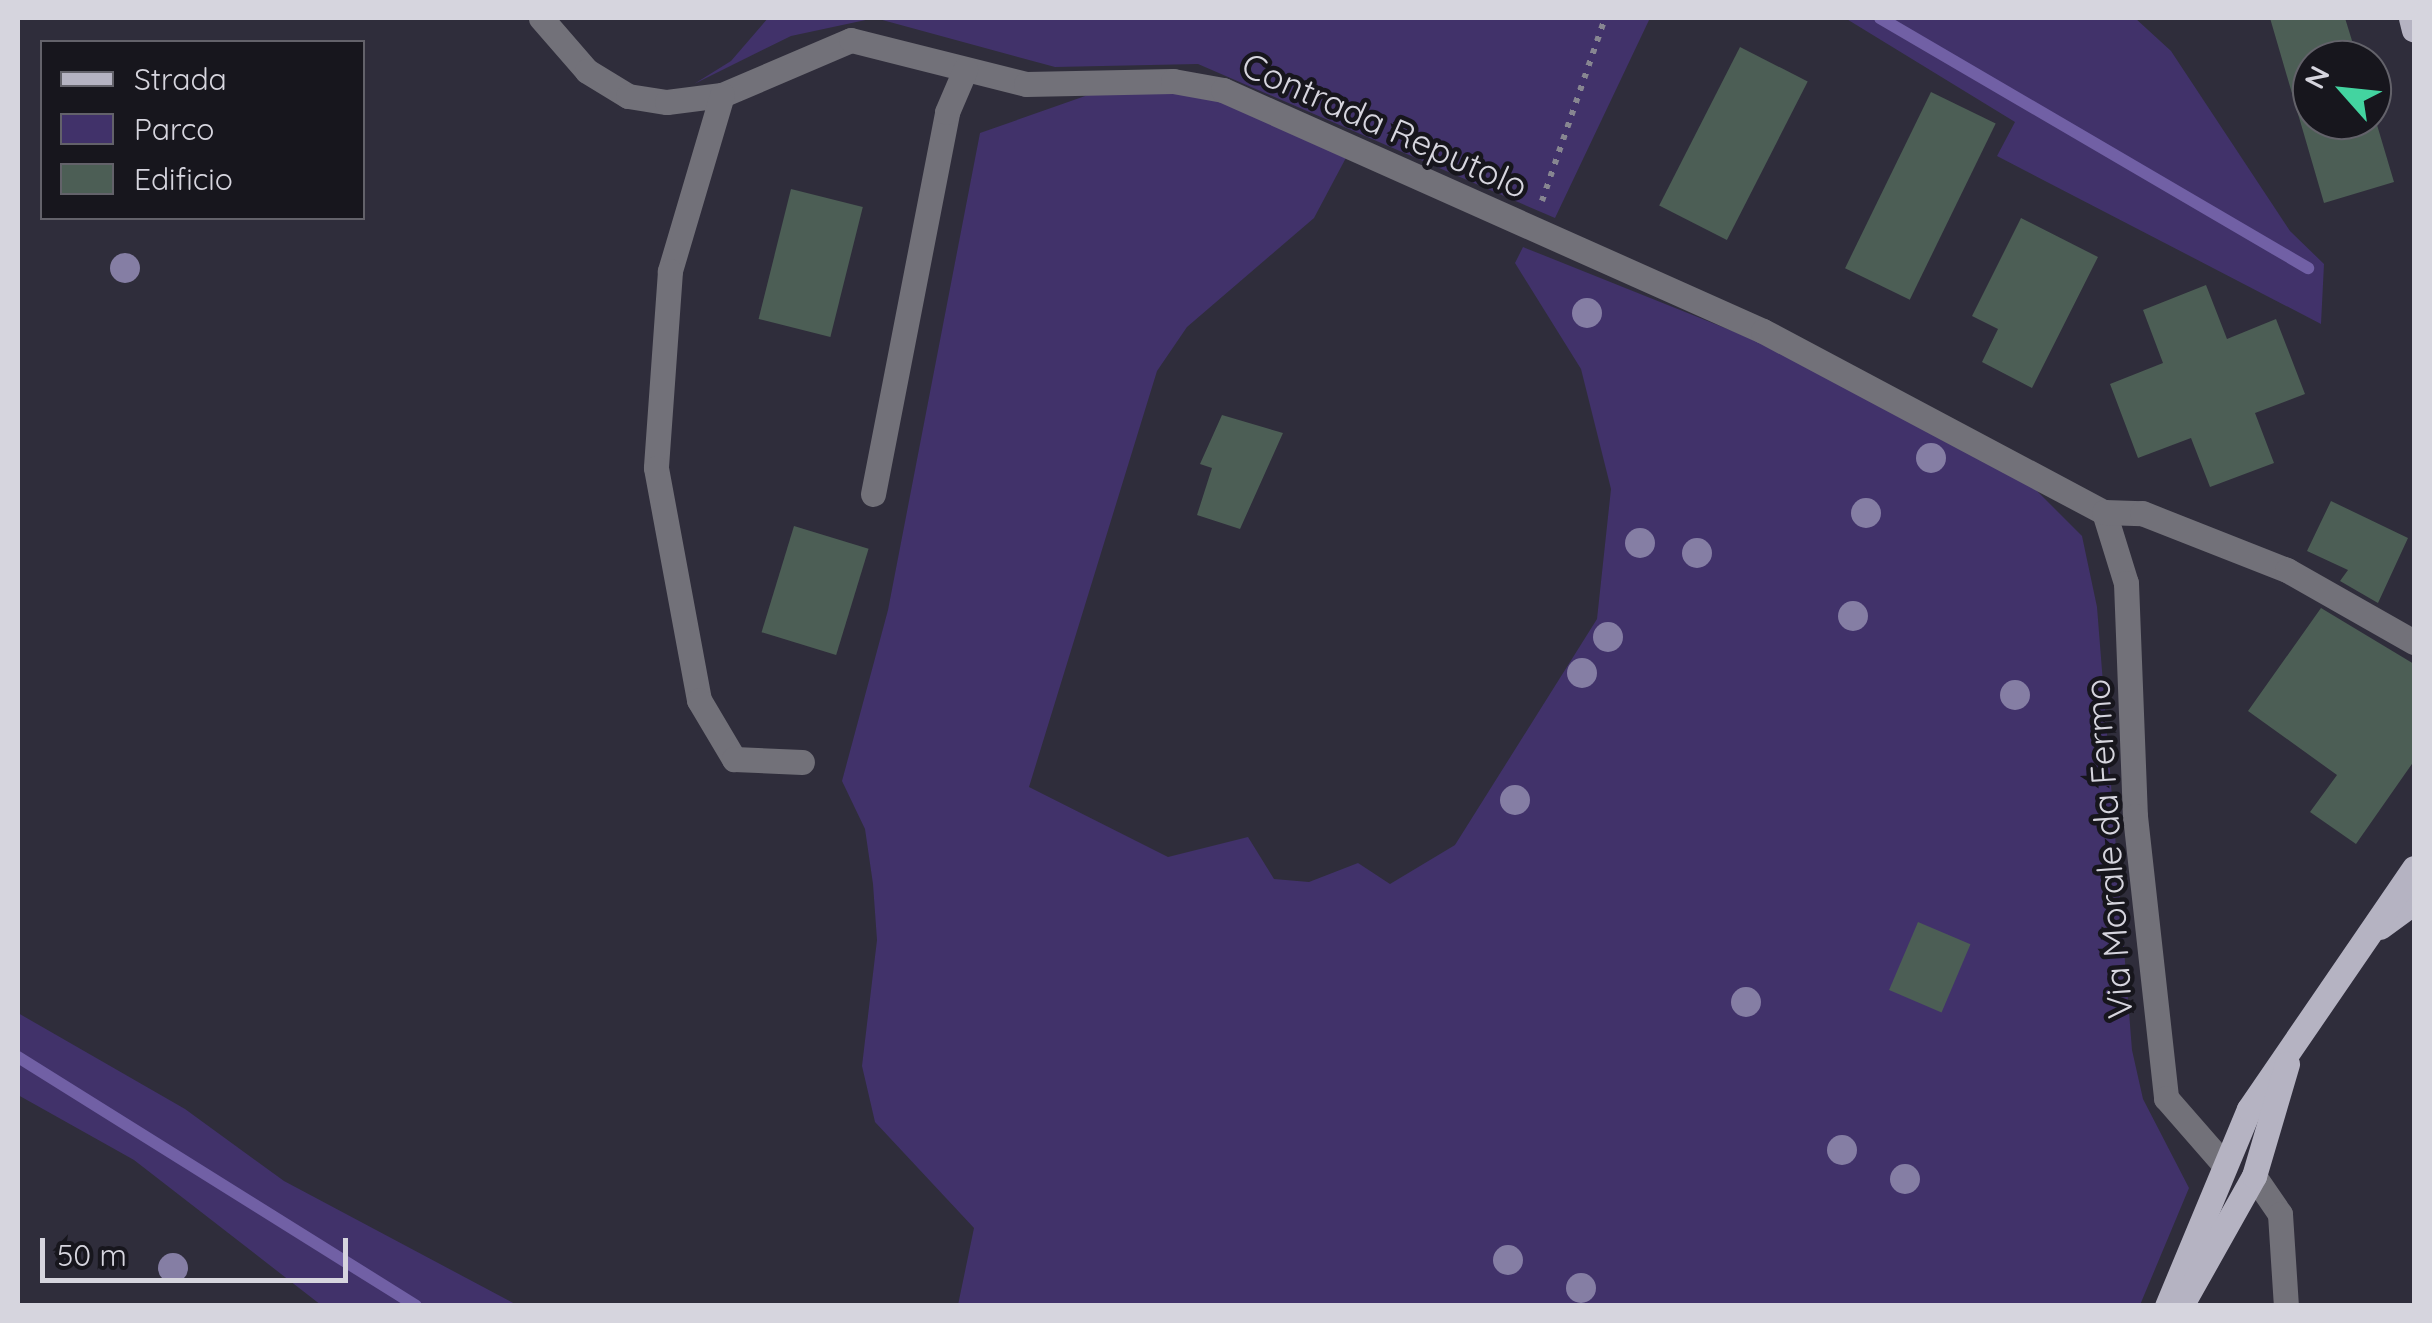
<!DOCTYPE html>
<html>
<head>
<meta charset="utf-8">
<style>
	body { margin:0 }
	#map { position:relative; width:2432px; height:1323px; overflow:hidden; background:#2f2d3b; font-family:Quicksand,sans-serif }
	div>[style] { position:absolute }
	.green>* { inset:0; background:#41326a }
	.stream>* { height:12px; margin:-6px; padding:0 6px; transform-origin:6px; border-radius:6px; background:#7160a5 }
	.building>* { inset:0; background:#4c5e55; transform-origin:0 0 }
	.path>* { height:6px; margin-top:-3px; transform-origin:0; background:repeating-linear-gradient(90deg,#878691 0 5px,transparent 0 13px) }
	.minor>* { height:25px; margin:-12.5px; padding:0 12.5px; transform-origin:12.5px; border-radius:12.5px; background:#727179 }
	.major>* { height:25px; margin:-12.5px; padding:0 12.5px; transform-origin:12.5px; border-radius:12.5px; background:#b5b3c2 }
	.trees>* { width:30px; height:30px; margin:-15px; border-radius:50%; background:#857ea4 }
	span { translate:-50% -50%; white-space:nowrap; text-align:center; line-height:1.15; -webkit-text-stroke:9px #17161d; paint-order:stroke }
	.street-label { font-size:35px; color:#d6d5de }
	.frame { position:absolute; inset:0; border:20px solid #d6d5de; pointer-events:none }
	.legend { position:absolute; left:40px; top:40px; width:325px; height:180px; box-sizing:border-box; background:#17161d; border:2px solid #63626a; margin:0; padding:12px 18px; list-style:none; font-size:30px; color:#d6d5de }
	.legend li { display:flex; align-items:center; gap:20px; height:50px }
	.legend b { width:50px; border:2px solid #63626a }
	.north { position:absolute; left:2292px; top:40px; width:100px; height:100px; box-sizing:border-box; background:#17161d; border:2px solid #63626a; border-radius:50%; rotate:297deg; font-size:28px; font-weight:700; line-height:40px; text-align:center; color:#d6d5de }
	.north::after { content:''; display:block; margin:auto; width:35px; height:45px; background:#43d4a0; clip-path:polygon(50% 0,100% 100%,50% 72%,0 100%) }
	.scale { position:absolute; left:40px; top:1238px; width:308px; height:45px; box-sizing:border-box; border:5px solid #d6d5de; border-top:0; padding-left:12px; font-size:30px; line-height:35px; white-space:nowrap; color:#d6d5de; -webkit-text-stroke:8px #17161d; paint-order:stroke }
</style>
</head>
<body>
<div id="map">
	<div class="green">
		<i style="clip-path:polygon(768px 18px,1650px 18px,1555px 218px,1198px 64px,1055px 67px,875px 18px,791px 36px,694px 84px,731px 61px)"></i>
		<i style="clip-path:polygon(1845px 18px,2135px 18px,2171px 51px,2290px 231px,2324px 264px,2321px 324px,1997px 156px,2015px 122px)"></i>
		<i style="clip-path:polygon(1174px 90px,1223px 97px,1348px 154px,1314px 218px,1187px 327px,1157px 371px,1029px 787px,1168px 857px,1248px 837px,1274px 879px,1309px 882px,1358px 863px,1390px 884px,1455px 845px,1597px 619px,1611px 489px,1581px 369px,1515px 263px,1523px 247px,1765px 344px,2030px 484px,2082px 536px,2097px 607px,2132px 1050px,2143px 1099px,2189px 1188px,2140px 1305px,958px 1305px,974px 1228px,875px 1122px,862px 1066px,877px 940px,873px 884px,865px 829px,842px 781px,888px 610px,980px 133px,1088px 95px)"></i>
		<i style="clip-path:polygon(18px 1013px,185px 1109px,284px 1181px,517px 1305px,321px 1305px,134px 1160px,18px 1095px)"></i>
	</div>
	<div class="stream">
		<i style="left:1880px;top:18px;width:496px;rotate:30.3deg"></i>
		<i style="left:18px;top:1057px;width:469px;rotate:32deg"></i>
	</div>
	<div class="building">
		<i style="clip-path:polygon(2270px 18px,2345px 18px,2358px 60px,2312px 60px,2312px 120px,2372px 120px,2372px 108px,2394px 182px,2324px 203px)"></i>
		<i style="left:1740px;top:47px;width:76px;height:178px;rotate:27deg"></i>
		<i style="left:1931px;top:92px;width:72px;height:196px;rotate:26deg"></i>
		<i style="left:791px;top:189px;width:74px;height:134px;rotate:14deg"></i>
		<i style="clip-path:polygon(2021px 218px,2098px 257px,2032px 388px,1982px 362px,1998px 329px,1972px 316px)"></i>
		<i style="clip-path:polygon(2206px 285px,2227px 339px,2276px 319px,2305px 394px,2255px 413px,2274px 463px,2210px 487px,2191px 438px,2138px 458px,2110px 384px,2163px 363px,2143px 310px)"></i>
		<i style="clip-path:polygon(1222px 415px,1283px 433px,1240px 529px,1197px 515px,1212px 468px,1200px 464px)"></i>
		<i style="clip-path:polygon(2331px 501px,2408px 538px,2378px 603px,2340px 581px,2348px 570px,2307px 551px)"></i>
		<i style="left:794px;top:526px;width:78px;height:111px;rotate:17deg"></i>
		<i style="clip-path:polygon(2321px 608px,2414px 664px,2414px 761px,2356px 844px,2310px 812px,2337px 775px,2248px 711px)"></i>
		<i style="left:1918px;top:922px;width:57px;height:74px;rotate:23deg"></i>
	</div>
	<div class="path">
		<i style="left:1542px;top:201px;width:194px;rotate:-71deg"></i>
	</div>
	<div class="minor">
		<i style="left:541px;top:18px;width:70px;rotate:49deg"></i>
		<i style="left:587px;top:71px;width:48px;rotate:31.4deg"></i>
		<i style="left:628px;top:96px;width:39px;rotate:9deg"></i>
		<i style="left:667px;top:102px;width:55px;rotate:-7.3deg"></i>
		<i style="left:722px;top:95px;width:140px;rotate:-23.1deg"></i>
		<i style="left:851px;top:40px;width:180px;rotate:14.1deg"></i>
		<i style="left:1026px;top:84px;width:147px;rotate:-1.2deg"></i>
		<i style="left:1173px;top:81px;width:51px;rotate:10.2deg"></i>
		<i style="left:1223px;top:90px;width:591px;rotate:24.05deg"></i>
		<i style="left:1763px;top:331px;width:386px;rotate:28deg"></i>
		<i style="left:2104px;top:512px;width:74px;rotate:72.8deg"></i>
		<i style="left:2126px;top:583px;width:233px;rotate:87.8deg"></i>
		<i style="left:2135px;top:816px;width:284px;rotate:83.7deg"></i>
		<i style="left:2166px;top:1098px;width:84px;rotate:48.9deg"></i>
		<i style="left:722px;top:95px;width:184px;rotate:106.5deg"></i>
		<i style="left:670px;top:271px;width:197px;rotate:94.1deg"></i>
		<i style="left:656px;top:468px;width:236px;rotate:79.5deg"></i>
		<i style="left:699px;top:700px;width:69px;rotate:59.3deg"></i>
		<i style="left:734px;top:759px;width:68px;rotate:2.5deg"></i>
		<i style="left:873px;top:494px;width:389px;rotate:-79deg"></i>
		<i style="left:947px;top:112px;width:46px;rotate:-66.8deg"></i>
		<i style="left:2104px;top:512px;width:38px;rotate:2deg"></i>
		<i style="left:2142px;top:513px;width:156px;rotate:21.5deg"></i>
		<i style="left:2287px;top:570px;width:146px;rotate:29.6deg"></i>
		<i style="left:2254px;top:1176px;width:46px;rotate:55.6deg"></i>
		<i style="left:2280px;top:1214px;width:92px;rotate:86.3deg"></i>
	</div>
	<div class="major">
		<i style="left:2411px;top:18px;width:12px;rotate:76deg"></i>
		<i style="left:2380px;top:927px;width:42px;rotate:-36.3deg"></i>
		<i style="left:2167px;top:1306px;width:213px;rotate:-67.4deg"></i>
		<i style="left:2249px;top:1109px;width:292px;rotate:-55.6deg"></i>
		<i style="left:2181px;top:1306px;width:149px;rotate:-60.7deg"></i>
		<i style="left:2254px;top:1176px;width:117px;rotate:-73.6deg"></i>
	</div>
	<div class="trees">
		<i style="left:125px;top:268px"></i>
		<i style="left:1587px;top:313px"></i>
		<i style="left:1931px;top:458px"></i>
		<i style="left:1866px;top:513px"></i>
		<i style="left:1640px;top:543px"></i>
		<i style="left:1697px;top:553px"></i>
		<i style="left:1853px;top:616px"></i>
		<i style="left:1608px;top:637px"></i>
		<i style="left:1582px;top:673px"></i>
		<i style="left:2015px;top:695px"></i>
		<i style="left:1515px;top:800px"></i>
		<i style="left:1746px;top:1002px"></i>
		<i style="left:1842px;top:1150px"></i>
		<i style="left:1905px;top:1179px"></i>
		<i style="left:1508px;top:1260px"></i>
		<i style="left:173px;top:1268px"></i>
		<i style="left:1581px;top:1288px"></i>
	</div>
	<div class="street-label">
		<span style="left:1385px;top:125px;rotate:24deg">Contrada Reputolo</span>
		<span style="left:2108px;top:849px;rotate:-94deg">Via Morale da Fermo</span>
	</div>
	<div class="frame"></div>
	<ul class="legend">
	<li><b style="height:12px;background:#b5b3c2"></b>Strada</li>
	<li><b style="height:28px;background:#41326a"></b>Parco</li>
	<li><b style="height:28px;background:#4c5e55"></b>Edificio</li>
	</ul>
	<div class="north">N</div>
	<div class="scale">50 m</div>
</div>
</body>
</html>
